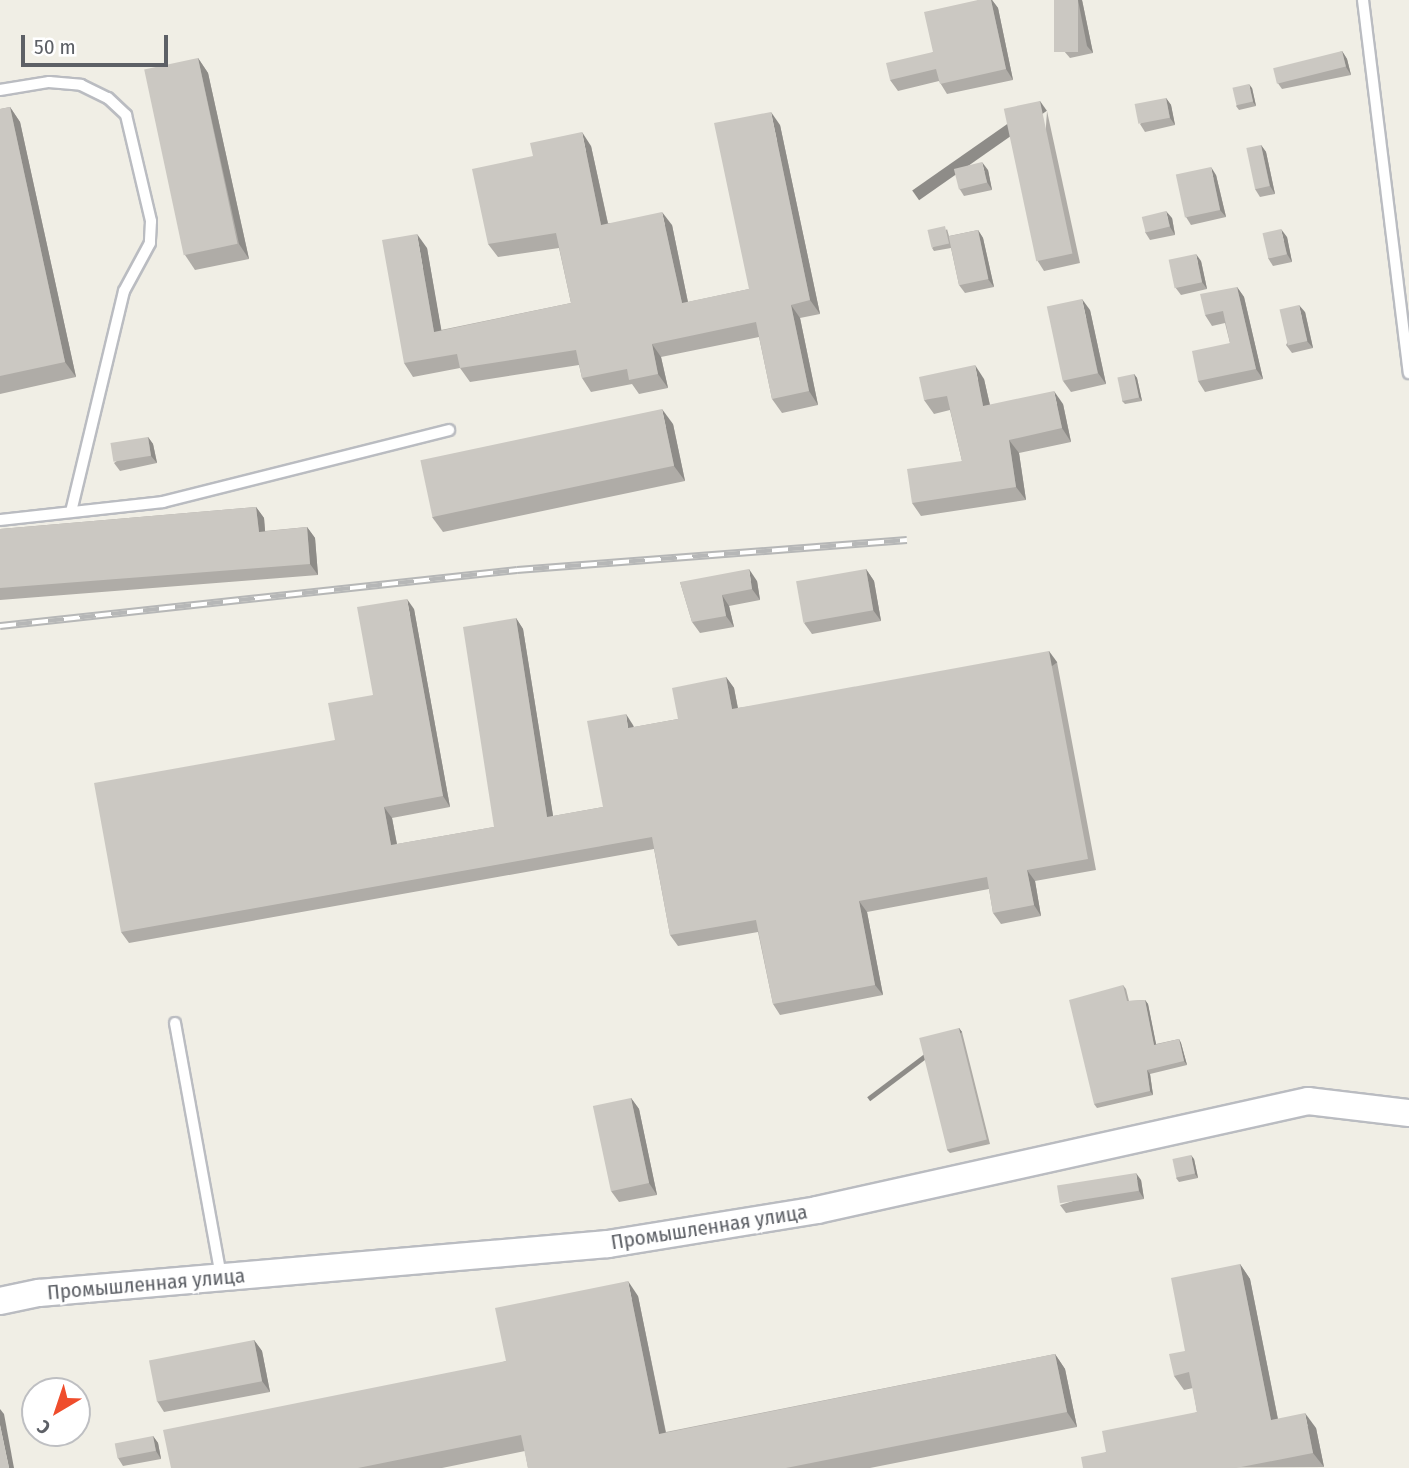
<!DOCTYPE html>
<html>
<head>
<meta charset="utf-8">
<style>
	body { margin:0 }
	#map { position:relative; width:1409px; height:1468px; overflow:hidden; background:#f0eee5; font-family:"Fira Sans Condensed",sans-serif }
	div>[style] { position:absolute }
	.roads { filter:drop-shadow(2px 0 #babcc1) drop-shadow(-2px 0 #babcc1) drop-shadow(0 2px #babcc1) drop-shadow(0 -2px #babcc1) }
	.lane>* { height:10px; margin:-5px; padding:0 5px; transform-origin:5px; border-radius:5px; background:#fff }
	.secondary>* { height:26px; margin:-13px; padding:0 13px; transform-origin:13px; border-radius:13px; background:#fff }
	.rail>* { height:8px; margin-top:-4px; transform-origin:0; background:repeating-linear-gradient(90deg,#fff 0 16px,#b6b7b7 0 32px); box-sizing:border-box; border-block:2px solid #b6b7b7 }
	.wall>* { inset:0; background:#afaca7 }
	.shaded-wall>* { inset:0; background:#8e8c88; transform-origin:0 0 }
	.building>* { inset:0; background:#cbc8c2; transform-origin:0 0 }
	span { translate:-50% -50%; white-space:nowrap; text-align:center; line-height:1.15; -webkit-text-stroke:5px #fff; paint-order:stroke }
	.street-label { font-size:21px; color:#5d6066 }
	.north { position:absolute; left:21px; top:1377px; width:70px; height:70px; box-sizing:border-box; background:#fff; border:2px solid #bebfc2; border-radius:50%; rotate:219deg; font-size:19px; font-weight:700; line-height:28px; text-align:center; color:#5d6066 }
	.north::after { content:''; display:block; margin:auto; width:24px; height:32px; background:#ef4d2c; clip-path:polygon(50% 0,100% 100%,50% 72%,0 100%) }
	.scale { position:absolute; left:21px; top:35px; width:147px; height:32px; box-sizing:border-box; border:4px solid #5d6066; border-top:0; padding-left:9px; font-size:21px; line-height:24px; white-space:nowrap; color:#5d6066; -webkit-text-stroke:5px #fff; paint-order:stroke }
</style>
</head>
<body>
<div id="map">
	<div class="roads">
		<div class="lane">
			<i style="left:1363px;top:0;width:376px;rotate:83deg"></i>
			<i style="left:0;top:90px;width:50px;rotate:-9.3deg"></i>
			<i style="left:49px;top:82px;width:32px;rotate:5deg"></i>
			<i style="left:81px;top:85px;width:30px;rotate:26deg"></i>
			<i style="left:108px;top:98px;width:25px;rotate:43deg"></i>
			<i style="left:126px;top:115px;width:109px;rotate:76.7deg"></i>
			<i style="left:151px;top:221px;width:22px;rotate:93deg"></i>
			<i style="left:150px;top:243px;width:55px;rotate:118.4deg"></i>
			<i style="left:124px;top:291px;width:227px;rotate:103.5deg"></i>
			<i style="left:0;top:520px;width:164px;rotate:-6.3deg"></i>
			<i style="left:163px;top:502px;width:295px;rotate:-14.1deg"></i>
			<i style="left:175px;top:1023px;width:257px;rotate:79.7deg"></i>
		</div>
		<div class="secondary">
			<i style="left:0;top:1301px;width:40px;rotate:-12deg"></i>
			<i style="left:39px;top:1293px;width:571px;rotate:-4.92deg"></i>
			<i style="left:608px;top:1244px;width:212px;rotate:-9.2deg"></i>
			<i style="left:817px;top:1210px;width:503px;rotate:-12.52deg"></i>
			<i style="left:1308px;top:1101px;width:102px;rotate:6.8deg"></i>
		</div>
	</div>
	<div class="rail">
		<i style="left:0;top:626px;width:520px;rotate:-6.18deg"></i>
		<i style="left:517px;top:570px;width:391px;rotate:-4.4deg"></i>
	</div>
	<div class="wall">
		<i style="clip-path:polygon(978px 0,992px 0,998px 8px,1013px 80px,947px 94px,939px 81px,898px 91px,890px 80px,933px 52px)"></i>
		<i style="clip-path:polygon(1054px 0,1082px 0,1093px 53px,1070px 58px,1064px 51px)"></i>
		<i style="clip-path:polygon(1342px 51px,1347px 59px,1351px 75px,1282px 89px,1277px 82px)"></i>
		<i style="clip-path:polygon(198px 58px,208px 73px,249px 259px,195px 270px,185px 255px)"></i>
		<i style="clip-path:polygon(1252px 88px,1256px 106px,1239px 110px,1236px 106px)"></i>
		<i style="clip-path:polygon(1166px 98px,1171px 105px,1175px 125px,1145px 132px,1140px 124px)"></i>
		<i style="clip-path:polygon(10px 107px,20px 122px,76px 377px,0 394px,0 109px)"></i>
		<i style="clip-path:polygon(1047px 111px,1080px 263px,1044px 271px,1037px 260px)"></i>
		<i style="clip-path:polygon(780px 125px,820px 314px,800px 318px,818px 405px,782px 413px,772px 399px,759px 337px,661px 357px,668px 388px,639px 394px,632px 384px,591px 392px,582px 378px,579px 365px,470px 382px,460px 368px,413px 377px,404px 363px,427px 248px,441px 330px,571px 303px,559px 248px,498px 257px,488px 244px,591px 146px,608px 223px,672px 225px,688px 302px,749px 289px)"></i>
		<i style="clip-path:polygon(1261px 145px,1266px 152px,1275px 194px,1260px 197px,1255px 189px)"></i>
		<i style="clip-path:polygon(988px 170px,992px 190px,964px 196px,959px 188px)"></i>
		<i style="clip-path:polygon(1216px 175px,1226px 217px,1191px 225px,1186px 217px)"></i>
		<i style="clip-path:polygon(1172px 218px,1175px 235px,1150px 240px,1145px 232px)"></i>
		<i style="clip-path:polygon(947px 229px,949px 236px,978px 230px,983px 238px,994px 287px,965px 293px,959px 285px,951px 248px,934px 251px,932px 248px)"></i>
		<i style="clip-path:polygon(1287px 237px,1292px 262px,1273px 266px,1268px 258px)"></i>
		<i style="clip-path:polygon(1201px 261px,1207px 289px,1181px 295px,1175px 287px)"></i>
		<i style="clip-path:polygon(1237px 287px,1244px 297px,1263px 379px,1205px 392px,1198px 381px,1230px 343px,1225px 323px,1212px 326px,1205px 315px)"></i>
		<i style="clip-path:polygon(1090px 310px,1106px 384px,1071px 392px,1063px 381px)"></i>
		<i style="clip-path:polygon(1305px 312px,1313px 348px,1292px 353px,1286px 345px)"></i>
		<i style="clip-path:polygon(1134px 374px,1137px 378px,1142px 401px,1125px 404px,1122px 401px)"></i>
		<i style="clip-path:polygon(984px 379px,990px 405px,1063px 404px,1071px 442px,1019px 453px,1026px 500px,921px 516px,912px 503px,962px 461px,950px 410px,934px 414px,924px 400px)"></i>
		<i style="clip-path:polygon(673px 424px,685px 481px,443px 532px,432px 517px)"></i>
		<i style="clip-path:polygon(148px 437px,153px 444px,157px 463px,120px 471px,114px 463px)"></i>
		<i style="clip-path:polygon(256px 507px,264px 518px,265px 531px,307px 527px,315px 538px,318px 575px,0 600px,0 529px)"></i>
		<i style="clip-path:polygon(866px 569px,874px 581px,881px 621px,812px 634px,804px 623px)"></i>
		<i style="clip-path:polygon(757px 581px,760px 600px,729px 606px,734px 627px,700px 633px,692px 622px,680px 582px)"></i>
		<i style="clip-path:polygon(414px 609px,450px 807px,392px 818px,397px 844px,494px 827px,516px 618px,523px 629px,553px 816px,603px 807px,633px 725px,634px 727px,678px 719px,726px 677px,734px 688px,738px 708px,1057px 662px,1096px 870px,1035px 881px,1041px 916px,1001px 924px,993px 913px,989px 889px,867px 912px,883px 995px,780px 1015px,773px 1004px,758px 932px,678px 946px,670px 935px,654px 849px,129px 943px,121px 932px,335px 740px,373px 695px)"></i>
		<i style="clip-path:polygon(1123px 985px,1126px 989px,1129px 1001px,1145px 1000px,1148px 1004px,1156px 1044px,1179px 1039px,1181px 1043px,1187px 1065px,1150px 1074px,1153px 1095px,1097px 1108px,1094px 1104px)"></i>
		<i style="clip-path:polygon(959px 1028px,962px 1032px,990px 1144px,950px 1153px,947px 1150px)"></i>
		<i style="clip-path:polygon(631px 1098px,639px 1109px,657px 1195px,619px 1202px,611px 1191px)"></i>
		<i style="clip-path:polygon(1194px 1159px,1198px 1178px,1179px 1182px,1176px 1178px)"></i>
		<i style="clip-path:polygon(1141px 1180px,1144px 1199px,1066px 1213px,1060px 1205px)"></i>
		<i style="clip-path:polygon(1240px 1264px,1250px 1279px,1278px 1419px,1316px 1428px,1324px 1467px,1083px 1468px,1106px 1452px,1197px 1412px,1193px 1388px,1184px 1390px,1174px 1376px,1185px 1351px)"></i>
		<i style="clip-path:polygon(638px 1296px,666px 1432px,1055px 1354px,1065px 1369px,1077px 1427px,870px 1468px,528px 1468px,525px 1451px,442px 1468px,171px 1468px,506px 1361px)"></i>
		<i style="clip-path:polygon(254px 1340px,262px 1351px,270px 1392px,164px 1412px,157px 1401px)"></i>
		<i style="clip-path:polygon(153px 1436px,158px 1443px,161px 1459px,123px 1466px,118px 1458px)"></i>
	</div>
	<div class="shaded-wall">
		<i style="clip-path:polygon(991px 0,992px 0,998px 8px,1013px 80px,1006px 69px)"></i>
		<i style="clip-path:polygon(1078px 0,1082px 0,1093px 53px,1087px 46px)"></i>
		<i style="clip-path:polygon(1342px 51px,1347px 59px,1351px 75px,1346px 67px)"></i>
		<i style="clip-path:polygon(198px 58px,208px 73px,249px 259px,239px 244px)"></i>
		<i style="clip-path:polygon(1249px 84px,1252px 88px,1256px 106px,1253px 102px)"></i>
		<i style="clip-path:polygon(1166px 98px,1171px 105px,1175px 125px,1170px 118px)"></i>
		<i style="left:1040px;top:101px;width:12px;height:156px;rotate:55deg"></i>
		<i style="clip-path:polygon(10px 107px,20px 122px,76px 377px,65px 362px)"></i>
		<i style="clip-path:polygon(771px 112px,780px 125px,820px 314px,810px 300px)"></i>
		<i style="clip-path:polygon(582px 132px,591px 146px,611px 238px,601px 225px)"></i>
		<i style="clip-path:polygon(1261px 145px,1266px 152px,1275px 194px,1270px 186px)"></i>
		<i style="clip-path:polygon(982px 162px,988px 170px,992px 190px,987px 182px)"></i>
		<i style="clip-path:polygon(1211px 167px,1216px 175px,1226px 217px,1220px 210px)"></i>
		<i style="clip-path:polygon(1166px 211px,1172px 218px,1175px 235px,1170px 227px)"></i>
		<i style="clip-path:polygon(662px 212px,672px 225px,691px 317px,682px 303px)"></i>
		<i style="clip-path:polygon(1281px 229px,1287px 237px,1292px 262px,1287px 254px)"></i>
		<i style="clip-path:polygon(978px 230px,983px 238px,994px 287px,988px 279px)"></i>
		<i style="clip-path:polygon(417px 234px,427px 248px,444px 345px,434px 332px)"></i>
		<i style="clip-path:polygon(1196px 254px,1201px 261px,1207px 289px,1202px 282px)"></i>
		<i style="clip-path:polygon(1237px 287px,1244px 297px,1263px 379px,1256px 369px)"></i>
		<i style="clip-path:polygon(1082px 299px,1090px 310px,1106px 384px,1098px 373px)"></i>
		<i style="clip-path:polygon(791px 305px,800px 318px,818px 405px,809px 391px)"></i>
		<i style="clip-path:polygon(1299px 305px,1305px 312px,1313px 348px,1307px 341px)"></i>
		<i style="clip-path:polygon(652px 344px,661px 357px,668px 388px,658px 374px)"></i>
		<i style="clip-path:polygon(975px 365px,984px 379px,993px 419px,983px 406px)"></i>
		<i style="clip-path:polygon(1134px 374px,1137px 378px,1142px 401px,1139px 397px)"></i>
		<i style="clip-path:polygon(1054px 391px,1063px 404px,1071px 442px,1062px 428px)"></i>
		<i style="clip-path:polygon(662px 409px,673px 424px,685px 481px,674px 466px)"></i>
		<i style="clip-path:polygon(148px 437px,153px 444px,157px 463px,151px 456px)"></i>
		<i style="clip-path:polygon(1009px 440px,1019px 453px,1026px 500px,1016px 487px)"></i>
		<i style="clip-path:polygon(256px 507px,264px 518px,266px 543px,259px 532px)"></i>
		<i style="clip-path:polygon(307px 527px,315px 538px,318px 575px,310px 564px)"></i>
		<i style="clip-path:polygon(749px 569px,757px 581px,760px 600px,752px 589px)"></i>
		<i style="clip-path:polygon(866px 569px,874px 581px,881px 621px,873px 610px)"></i>
		<i style="clip-path:polygon(722px 595px,729px 606px,734px 627px,726px 616px)"></i>
		<i style="clip-path:polygon(407px 599px,414px 609px,450px 807px,443px 796px)"></i>
		<i style="clip-path:polygon(516px 618px,523px 629px,555px 828px,547px 817px)"></i>
		<i style="left:1049px;top:651px;width:14px;height:212px;rotate:54deg"></i>
		<i style="clip-path:polygon(726px 677px,734px 688px,740px 720px,732px 709px)"></i>
		<i style="clip-path:polygon(626px 714px,633px 725px,636px 739px,628px 728px)"></i>
		<i style="clip-path:polygon(384px 807px,392px 818px,399px 856px,391px 845px)"></i>
		<i style="clip-path:polygon(1027px 870px,1035px 881px,1041px 916px,1034px 905px)"></i>
		<i style="clip-path:polygon(859px 901px,867px 912px,883px 995px,875px 985px)"></i>
		<i style="clip-path:polygon(1145px 1000px,1148px 1004px,1157px 1049px,1154px 1045px)"></i>
		<i style="left:959px;top:1028px;width:5px;height:115px;rotate:53deg"></i>
		<i style="clip-path:polygon(1179px 1039px,1181px 1043px,1187px 1065px,1184px 1061px)"></i>
		<i style="clip-path:polygon(1147px 1070px,1150px 1074px,1153px 1095px,1150px 1091px)"></i>
		<i style="clip-path:polygon(631px 1098px,639px 1109px,657px 1195px,649px 1183px)"></i>
		<i style="clip-path:polygon(1191px 1155px,1194px 1159px,1198px 1178px,1195px 1174px)"></i>
		<i style="clip-path:polygon(1136px 1173px,1141px 1180px,1144px 1199px,1139px 1191px)"></i>
		<i style="clip-path:polygon(1240px 1264px,1250px 1279px,1281px 1435px,1271px 1420px)"></i>
		<i style="clip-path:polygon(628px 1281px,638px 1296px,669px 1449px,659px 1434px)"></i>
		<i style="clip-path:polygon(254px 1340px,262px 1351px,270px 1392px,262px 1381px)"></i>
		<i style="clip-path:polygon(1055px 1354px,1065px 1369px,1077px 1427px,1067px 1412px)"></i>
		<i style="clip-path:polygon(0 1409px,4px 1414px,14px 1468px,9px 1468px,0 1425px)"></i>
		<i style="clip-path:polygon(1305px 1413px,1316px 1428px,1324px 1467px,1313px 1453px)"></i>
		<i style="clip-path:polygon(153px 1436px,158px 1443px,161px 1459px,156px 1451px)"></i>
	</div>
	<div class="building">
		<i style="clip-path:polygon(978px 0,991px 0,1006px 69px,940px 84px,936px 69px,890px 80px,886px 63px,933px 52px,924px 12px)"></i>
		<i style="left:1054px;top:0;width:24px;height:52px"></i>
		<i style="left:1342px;top:51px;width:16px;height:71px;rotate:76deg"></i>
		<i style="left:198px;top:58px;width:190px;height:55px;rotate:78deg"></i>
		<i style="left:1249px;top:84px;width:18px;height:17px;rotate:77deg"></i>
		<i style="left:1166px;top:98px;width:20px;height:32px;rotate:79deg"></i>
		<i style="left:1040px;top:101px;width:156px;height:37px;rotate:78deg"></i>
		<i style="clip-path:polygon(10px 107px,65px 362px,0 376px,0 109px)"></i>
		<i style="clip-path:polygon(771px 112px,810px 300px,791px 305px,809px 391px,772px 399px,756px 322px,652px 344px,658px 374px,629px 380px,627px 369px,582px 378px,576px 350px,460px 368px,457px 354px,404px 363px,382px 240px,417px 234px,434px 332px,571px 303px,556px 233px,488px 244px,472px 169px,533px 156px,530px 143px,582px 132px,601px 225px,662px 212px,682px 303px,749px 289px,714px 123px)"></i>
		<i style="left:1261px;top:145px;width:42px;height:15px;rotate:78deg"></i>
		<i style="left:982px;top:162px;width:21px;height:29px;rotate:76deg"></i>
		<i style="left:1211px;top:167px;width:44px;height:36px;rotate:78deg"></i>
		<i style="left:1166px;top:211px;width:16px;height:25px;rotate:76deg"></i>
		<i style="left:945px;top:226px;width:18px;height:18px;rotate:77deg"></i>
		<i style="left:1281px;top:229px;width:26px;height:19px;rotate:77deg"></i>
		<i style="left:978px;top:230px;width:50px;height:30px;rotate:78deg"></i>
		<i style="left:1196px;top:254px;width:29px;height:28px;rotate:78deg"></i>
		<i style="clip-path:polygon(1237px 287px,1256px 369px,1198px 381px,1192px 351px,1230px 343px,1223px 311px,1205px 315px,1200px 294px)"></i>
		<i style="left:1082px;top:299px;width:76px;height:36px;rotate:78deg"></i>
		<i style="left:1299px;top:305px;width:37px;height:20px;rotate:77deg"></i>
		<i style="clip-path:polygon(975px 365px,983px 406px,1054px 391px,1062px 428px,1009px 440px,1016px 487px,912px 503px,907px 469px,962px 461px,947px 396px,924px 400px,919px 377px)"></i>
		<i style="left:1134px;top:374px;width:24px;height:17px;rotate:78deg"></i>
		<i style="left:662px;top:409px;width:58px;height:247px;rotate:78deg"></i>
		<i style="left:148px;top:437px;width:19px;height:38px;rotate:81deg"></i>
		<i style="clip-path:polygon(256px 507px,259px 532px,307px 527px,310px 564px,0 588px,0 529px)"></i>
		<i style="clip-path:polygon(749px 569px,752px 589px,722px 595px,726px 616px,692px 622px,680px 582px)"></i>
		<i style="left:866px;top:569px;width:42px;height:71px;rotate:80deg"></i>
		<i style="clip-path:polygon(407px 599px,443px 796px,384px 807px,391px 845px,494px 827px,463px 627px,516px 618px,547px 817px,603px 807px,587px 721px,626px 714px,628px 728px,678px 719px,672px 688px,726px 677px,732px 709px,1049px 651px,1088px 859px,1027px 870px,1034px 905px,993px 913px,987px 877px,859px 901px,875px 985px,773px 1004px,756px 920px,670px 935px,652px 837px,121px 932px,94px 783px,335px 740px,328px 703px,373px 695px,357px 607px)"></i>
		<i style="clip-path:polygon(1123px 985px,1127px 1001px,1145px 1000px,1154px 1045px,1179px 1039px,1184px 1061px,1147px 1070px,1150px 1091px,1094px 1104px,1069px 1000px)"></i>
		<i style="left:959px;top:1028px;width:115px;height:41px;rotate:76deg"></i>
		<i style="left:631px;top:1098px;width:87px;height:39px;rotate:78deg"></i>
		<i style="left:1191px;top:1155px;width:19px;height:19px;rotate:78deg"></i>
		<i style="left:1136px;top:1173px;width:18px;height:80px;rotate:81deg"></i>
		<i style="clip-path:polygon(1240px 1264px,1271px 1420px,1305px 1413px,1313px 1453px,1236px 1468px,1083px 1468px,1081px 1457px,1106px 1452px,1102px 1431px,1197px 1412px,1189px 1372px,1174px 1376px,1169px 1354px,1185px 1351px,1171px 1278px)"></i>
		<i style="clip-path:polygon(628px 1281px,659px 1434px,1055px 1354px,1067px 1412px,786px 1468px,528px 1468px,521px 1435px,358px 1468px,171px 1468px,163px 1430px,506px 1361px,495px 1308px)"></i>
		<i style="left:254px;top:1340px;width:42px;height:107px;rotate:79deg"></i>
		<i style="clip-path:polygon(0 1425px,9px 1468px,0 1468px)"></i>
		<i style="left:153px;top:1436px;width:15px;height:39px;rotate:79deg"></i>
	</div>
	<div class="street-label">
		<span style="left:709px;top:1227px;rotate:-9deg">Промышленная улица</span>
		<span style="left:146px;top:1284px;rotate:-5deg">Промышленная улица</span>
	</div>
	<div class="north">С</div>
	<div class="scale">50 m</div>
</div>
</body>
</html>
